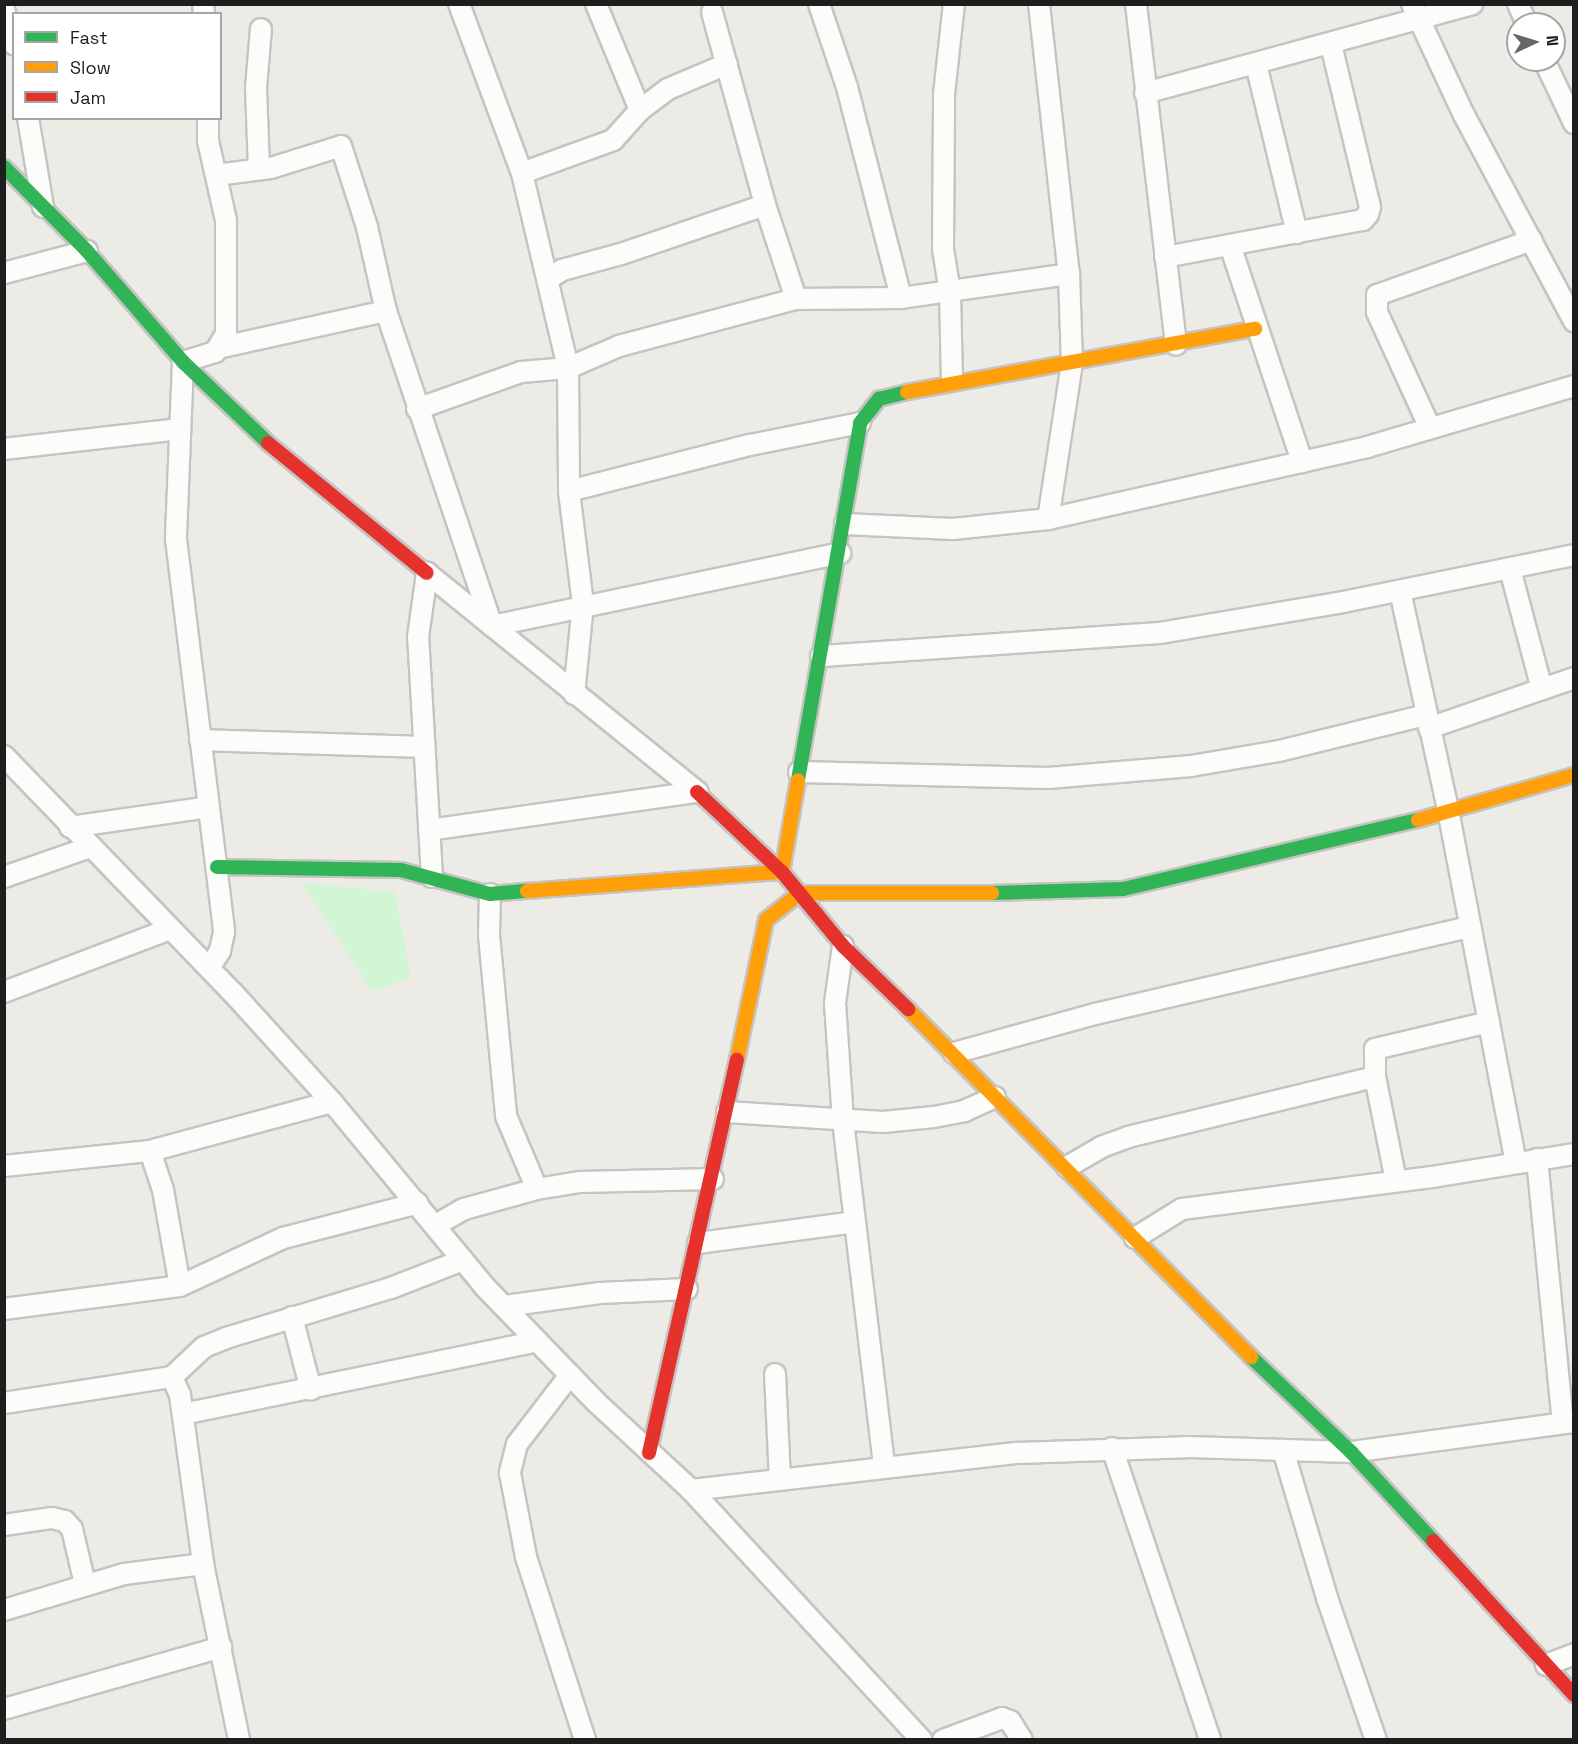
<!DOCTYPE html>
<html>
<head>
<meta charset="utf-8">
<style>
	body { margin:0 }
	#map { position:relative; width:1578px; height:1744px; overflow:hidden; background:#edebe6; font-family:"Space Grotesk",sans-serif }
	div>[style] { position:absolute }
	.park>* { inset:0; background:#d2f5d3 }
	.roads { filter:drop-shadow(2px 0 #c5c4c2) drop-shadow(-2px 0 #c5c4c2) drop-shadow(0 2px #c5c4c2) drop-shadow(0 -2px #c5c4c2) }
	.street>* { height:20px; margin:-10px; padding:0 10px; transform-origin:10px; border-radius:10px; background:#fcfcfb }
	.fast>* { height:14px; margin:-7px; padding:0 7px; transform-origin:7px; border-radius:7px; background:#30b455 }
	.slow>* { height:14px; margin:-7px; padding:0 7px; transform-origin:7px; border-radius:7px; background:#ff9f0a }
	.jam>* { height:14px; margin:-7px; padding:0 7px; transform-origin:7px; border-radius:7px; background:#e5322d }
	span { translate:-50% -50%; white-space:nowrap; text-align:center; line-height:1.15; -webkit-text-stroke:4.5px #fff; paint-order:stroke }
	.frame { position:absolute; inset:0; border:6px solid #1e1e1e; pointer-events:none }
	.legend { position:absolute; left:12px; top:12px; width:210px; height:108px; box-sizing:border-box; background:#fff; border:2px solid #a5a5a5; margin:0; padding:8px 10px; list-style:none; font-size:18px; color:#1e1e1e }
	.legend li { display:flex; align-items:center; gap:12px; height:30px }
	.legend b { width:30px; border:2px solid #a5a5a5 }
	.north { position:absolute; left:1506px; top:12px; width:60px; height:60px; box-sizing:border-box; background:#fff; border:2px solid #a5a5a5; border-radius:50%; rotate:86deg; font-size:16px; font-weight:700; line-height:24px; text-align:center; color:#1e1e1e }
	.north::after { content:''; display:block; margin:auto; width:21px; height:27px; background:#666664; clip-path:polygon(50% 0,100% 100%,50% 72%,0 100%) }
</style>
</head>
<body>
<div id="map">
	<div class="park">
		<i style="clip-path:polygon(302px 883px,395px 892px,411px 977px,372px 992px)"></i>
	</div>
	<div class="roads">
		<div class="street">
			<i style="left:203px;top:4px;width:10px;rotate:84deg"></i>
			<i style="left:459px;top:4px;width:180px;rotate:69.6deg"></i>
			<i style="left:522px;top:173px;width:200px;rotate:76.7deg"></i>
			<i style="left:568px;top:368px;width:123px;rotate:89.5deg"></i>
			<i style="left:596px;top:4px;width:115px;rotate:67.5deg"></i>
			<i style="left:819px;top:4px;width:88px;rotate:71.4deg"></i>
			<i style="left:847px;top:87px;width:218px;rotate:75.6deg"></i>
			<i style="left:1039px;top:4px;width:272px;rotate:83.7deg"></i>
			<i style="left:1069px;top:274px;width:89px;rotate:88.1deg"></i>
			<i style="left:1072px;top:363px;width:158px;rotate:98.7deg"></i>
			<i style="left:1136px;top:4px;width:343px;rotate:83.3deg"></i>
			<i style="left:1412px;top:4px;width:123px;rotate:64.9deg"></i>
			<i style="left:1464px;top:115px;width:234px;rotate:61.9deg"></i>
			<i style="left:1518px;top:4px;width:22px;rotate:66deg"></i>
			<i style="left:4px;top:9px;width:37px;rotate:74deg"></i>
			<i style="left:712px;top:12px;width:200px;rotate:74.6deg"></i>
			<i style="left:765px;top:205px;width:99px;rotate:71.7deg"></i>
			<i style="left:1544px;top:60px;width:70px;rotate:64.5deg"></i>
			<i style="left:1256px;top:64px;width:174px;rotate:76.4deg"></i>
			<i style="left:1145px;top:93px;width:339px;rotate:-15.2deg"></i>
			<i style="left:28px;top:118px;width:90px;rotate:80.4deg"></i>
			<i style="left:208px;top:118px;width:23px;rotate:90deg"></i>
			<i style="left:208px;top:141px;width:81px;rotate:77.2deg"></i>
			<i style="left:226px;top:220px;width:114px;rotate:90deg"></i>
			<i style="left:226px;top:334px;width:21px;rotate:121deg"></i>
			<i style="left:215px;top:352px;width:34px;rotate:163deg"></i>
			<i style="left:183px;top:362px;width:177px;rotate:92.3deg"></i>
			<i style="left:176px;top:539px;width:396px;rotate:83deg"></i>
			<i style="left:224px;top:932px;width:19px;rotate:102deg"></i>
			<i style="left:220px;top:951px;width:20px;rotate:123deg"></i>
			<i style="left:259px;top:169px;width:81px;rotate:-92.1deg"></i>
			<i style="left:256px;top:88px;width:59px;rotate:-85.2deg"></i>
			<i style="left:522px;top:173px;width:97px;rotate:-19.9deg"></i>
			<i style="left:613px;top:140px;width:40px;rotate:-48deg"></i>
			<i style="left:640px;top:110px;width:35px;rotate:-37deg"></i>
			<i style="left:668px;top:89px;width:64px;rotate:-23deg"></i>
			<i style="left:216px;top:175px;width:55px;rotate:-7.3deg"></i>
			<i style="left:271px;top:168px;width:73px;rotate:-17.4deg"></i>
			<i style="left:341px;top:146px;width:85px;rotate:72.2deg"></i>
			<i style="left:367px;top:227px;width:86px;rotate:77.3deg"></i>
			<i style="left:386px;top:311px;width:332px;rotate:71.4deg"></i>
			<i style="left:492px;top:626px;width:356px;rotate:-11.8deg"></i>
			<i style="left:1230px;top:245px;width:229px;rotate:71.6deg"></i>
			<i style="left:1165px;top:257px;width:201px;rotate:-10.6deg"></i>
			<i style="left:1363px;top:220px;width:8px;rotate:-50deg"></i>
			<i style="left:1368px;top:214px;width:7px;rotate:-74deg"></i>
			<i style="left:1370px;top:207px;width:168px;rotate:-103.5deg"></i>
			<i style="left:4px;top:273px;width:86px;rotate:-14.8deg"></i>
			<i style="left:548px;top:279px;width:17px;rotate:-33deg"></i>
			<i style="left:562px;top:270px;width:61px;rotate:-15.2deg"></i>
			<i style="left:621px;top:254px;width:152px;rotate:-18.8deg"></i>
			<i style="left:222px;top:347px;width:168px;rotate:-12.4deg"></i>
			<i style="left:952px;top:381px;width:88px;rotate:-91.3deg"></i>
			<i style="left:950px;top:293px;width:45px;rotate:-99deg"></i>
			<i style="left:943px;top:249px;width:155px;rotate:-89.6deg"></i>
			<i style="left:944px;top:94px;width:91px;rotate:-83.7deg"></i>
			<i style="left:417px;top:409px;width:110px;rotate:-19.6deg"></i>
			<i style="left:521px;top:372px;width:47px;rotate:-4.9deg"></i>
			<i style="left:568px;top:368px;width:56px;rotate:-23.3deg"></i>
			<i style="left:619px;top:346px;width:183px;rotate:-14.9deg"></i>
			<i style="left:796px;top:299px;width:105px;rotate:-0.5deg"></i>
			<i style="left:901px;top:298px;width:170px;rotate:-8.1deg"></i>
			<i style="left:1430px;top:428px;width:128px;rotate:-114.6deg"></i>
			<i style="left:1377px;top:312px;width:17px;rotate:-90deg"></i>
			<i style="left:1377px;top:295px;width:164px;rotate:-19.5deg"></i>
			<i style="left:4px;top:449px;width:176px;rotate:-6.5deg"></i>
			<i style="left:845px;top:524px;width:108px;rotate:2.7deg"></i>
			<i style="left:953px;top:529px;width:96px;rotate:-6deg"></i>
			<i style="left:1048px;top:519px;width:327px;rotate:-12.7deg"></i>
			<i style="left:1367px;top:447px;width:216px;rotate:-16.4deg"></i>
			<i style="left:1510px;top:569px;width:124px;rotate:75.1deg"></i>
			<i style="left:1400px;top:591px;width:224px;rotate:77.6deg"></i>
			<i style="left:1448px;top:810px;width:359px;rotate:79.1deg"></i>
			<i style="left:821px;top:656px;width:340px;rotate:-3.9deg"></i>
			<i style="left:1160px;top:633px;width:186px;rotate:-9.6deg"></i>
			<i style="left:1343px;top:602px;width:236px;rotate:-11.5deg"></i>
			<i style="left:574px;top:694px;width:90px;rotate:-84.3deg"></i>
			<i style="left:583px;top:604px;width:114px;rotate:-97.1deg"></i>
			<i style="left:569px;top:491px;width:187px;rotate:-14.3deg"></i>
			<i style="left:750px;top:445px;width:112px;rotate:-11.3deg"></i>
			<i style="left:1429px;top:728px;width:153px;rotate:-19deg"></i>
			<i style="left:200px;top:740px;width:224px;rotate:1.8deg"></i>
			<i style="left:4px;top:756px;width:330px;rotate:46deg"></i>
			<i style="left:233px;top:993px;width:147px;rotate:47.8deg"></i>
			<i style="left:332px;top:1102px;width:239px;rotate:50.4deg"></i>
			<i style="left:484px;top:1286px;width:161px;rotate:46deg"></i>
			<i style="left:596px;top:1402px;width:129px;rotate:42.8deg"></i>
			<i style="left:691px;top:1490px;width:340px;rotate:47.3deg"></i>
			<i style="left:799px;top:772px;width:249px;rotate:1.4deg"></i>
			<i style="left:1048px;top:778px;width:144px;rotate:-4.8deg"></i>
			<i style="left:1191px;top:766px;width:89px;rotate:-9.7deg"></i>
			<i style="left:1279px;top:751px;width:151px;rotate:-13.8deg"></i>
			<i style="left:70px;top:827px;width:140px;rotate:-8.2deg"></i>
			<i style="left:429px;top:830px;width:271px;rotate:-8.1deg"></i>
			<i style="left:4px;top:877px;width:91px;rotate:-19.2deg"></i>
			<i style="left:432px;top:877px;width:240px;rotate:-93.3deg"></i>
			<i style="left:418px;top:637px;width:65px;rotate:-82deg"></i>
			<i style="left:427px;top:573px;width:348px;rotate:39deg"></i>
			<i style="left:490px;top:894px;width:41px;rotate:91.4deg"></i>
			<i style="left:489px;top:935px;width:182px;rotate:84.6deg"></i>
			<i style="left:506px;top:1116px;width:79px;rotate:67deg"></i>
			<i style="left:843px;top:946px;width:58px;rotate:98deg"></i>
			<i style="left:835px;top:1003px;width:118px;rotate:86.1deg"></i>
			<i style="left:843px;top:1121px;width:347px;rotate:83.2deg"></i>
			<i style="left:4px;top:992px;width:178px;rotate:-20.8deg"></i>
			<i style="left:954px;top:1053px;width:146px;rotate:-15.5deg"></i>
			<i style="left:1095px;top:1014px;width:385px;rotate:-13.1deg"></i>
			<i style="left:727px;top:1112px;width:156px;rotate:3.7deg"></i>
			<i style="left:883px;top:1122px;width:51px;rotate:-5.6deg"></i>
			<i style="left:934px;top:1117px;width:31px;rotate:-11deg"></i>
			<i style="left:964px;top:1111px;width:34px;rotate:-24deg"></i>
			<i style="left:150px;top:1151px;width:41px;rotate:71.6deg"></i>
			<i style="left:163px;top:1190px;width:97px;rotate:80deg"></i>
			<i style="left:1537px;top:1159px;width:264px;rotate:84.4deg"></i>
			<i style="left:4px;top:1166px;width:147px;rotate:-5.9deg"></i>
			<i style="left:150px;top:1151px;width:188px;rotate:-15.1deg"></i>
			<i style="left:1067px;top:1167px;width:39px;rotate:-30deg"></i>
			<i style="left:1101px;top:1147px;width:29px;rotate:-20deg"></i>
			<i style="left:1128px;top:1137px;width:254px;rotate:-13.7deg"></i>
			<i style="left:1396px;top:1181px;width:106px;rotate:-101.4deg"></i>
			<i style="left:1375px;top:1077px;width:28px;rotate:-90deg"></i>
			<i style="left:1375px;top:1049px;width:117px;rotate:-13.3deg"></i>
			<i style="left:436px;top:1225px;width:32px;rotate:-30deg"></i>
			<i style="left:464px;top:1209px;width:76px;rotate:-15.3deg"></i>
			<i style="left:537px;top:1189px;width:44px;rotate:-9.2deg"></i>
			<i style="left:580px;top:1182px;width:133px;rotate:-1.3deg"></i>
			<i style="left:1135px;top:1238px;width:55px;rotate:-31.7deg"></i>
			<i style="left:1182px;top:1209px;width:252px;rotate:-7.3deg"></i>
			<i style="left:1432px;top:1177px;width:144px;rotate:-9.2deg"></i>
			<i style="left:698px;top:1243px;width:158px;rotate:-7.6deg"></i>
			<i style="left:505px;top:1306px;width:96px;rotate:-7.8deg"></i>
			<i style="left:600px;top:1293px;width:87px;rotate:-2.6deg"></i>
			<i style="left:4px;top:1309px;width:177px;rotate:-7.4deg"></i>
			<i style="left:180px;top:1286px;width:114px;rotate:-25deg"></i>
			<i style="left:283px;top:1238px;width:139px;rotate:-14.5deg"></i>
			<i style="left:292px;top:1317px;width:75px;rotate:75.4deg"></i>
			<i style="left:775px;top:1374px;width:105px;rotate:87.3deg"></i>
			<i style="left:570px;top:1375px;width:87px;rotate:127.5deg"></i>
			<i style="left:517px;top:1444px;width:30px;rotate:104deg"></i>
			<i style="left:510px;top:1473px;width:86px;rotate:79.2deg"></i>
			<i style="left:526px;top:1557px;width:192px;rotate:72.1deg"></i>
			<i style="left:172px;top:1377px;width:20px;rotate:66deg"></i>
			<i style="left:180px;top:1395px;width:171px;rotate:82.2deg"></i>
			<i style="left:203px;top:1564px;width:180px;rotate:78.4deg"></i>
			<i style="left:4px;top:1403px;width:170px;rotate:-8.8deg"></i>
			<i style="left:172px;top:1377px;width:44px;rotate:-43.2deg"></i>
			<i style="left:204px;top:1347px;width:24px;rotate:-22deg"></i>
			<i style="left:226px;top:1338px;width:172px;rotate:-16.9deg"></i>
			<i style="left:391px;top:1288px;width:77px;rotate:-21.3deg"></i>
			<i style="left:183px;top:1414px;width:362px;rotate:-11.6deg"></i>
			<i style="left:1112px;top:1448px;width:308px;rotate:71.4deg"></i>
			<i style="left:1283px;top:1450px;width:154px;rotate:73.4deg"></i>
			<i style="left:1327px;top:1598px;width:150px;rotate:71deg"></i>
			<i style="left:691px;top:1490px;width:329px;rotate:-6.5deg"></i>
			<i style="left:1018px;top:1453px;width:168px;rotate:-2deg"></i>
			<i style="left:1186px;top:1447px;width:165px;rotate:1.7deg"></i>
			<i style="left:1351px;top:1452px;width:225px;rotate:-7.7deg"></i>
			<i style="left:4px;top:1525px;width:49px;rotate:-8.3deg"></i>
			<i style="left:52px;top:1518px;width:13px;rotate:13deg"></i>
			<i style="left:65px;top:1521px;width:11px;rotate:49deg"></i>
			<i style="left:72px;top:1529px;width:57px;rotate:76.7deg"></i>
			<i style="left:4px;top:1610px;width:125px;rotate:-16.7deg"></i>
			<i style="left:124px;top:1574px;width:80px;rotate:-7.2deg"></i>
			<i style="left:1546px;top:1665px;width:30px;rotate:-21deg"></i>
			<i style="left:4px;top:1709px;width:226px;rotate:-15.9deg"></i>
			<i style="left:943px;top:1740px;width:63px;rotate:-20.4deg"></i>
			<i style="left:1002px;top:1718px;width:9px;rotate:21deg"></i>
			<i style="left:1010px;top:1721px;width:22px;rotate:58deg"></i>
		</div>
		<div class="fast">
			<i style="left:4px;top:167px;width:118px;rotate:45.3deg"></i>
			<i style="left:87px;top:251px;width:147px;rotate:49.1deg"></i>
			<i style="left:183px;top:362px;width:117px;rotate:43.6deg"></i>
			<i style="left:798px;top:780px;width:362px;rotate:-80.1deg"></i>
			<i style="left:860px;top:423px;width:31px;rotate:-52deg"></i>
			<i style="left:879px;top:399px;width:29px;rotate:-14deg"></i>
			<i style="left:217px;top:867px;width:184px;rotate:0.9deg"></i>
			<i style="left:401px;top:870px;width:92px;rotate:15.1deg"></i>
			<i style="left:490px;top:894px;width:37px;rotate:-5deg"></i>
			<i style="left:992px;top:893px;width:131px;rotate:-1.7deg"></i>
			<i style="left:1123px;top:889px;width:303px;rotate:-13.2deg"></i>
			<i style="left:1251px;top:1357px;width:138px;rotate:43.5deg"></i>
			<i style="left:1351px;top:1452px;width:121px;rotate:47.3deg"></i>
		</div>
		<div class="slow">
			<i style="left:907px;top:392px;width:354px;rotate:-10.3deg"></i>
			<i style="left:1418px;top:820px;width:162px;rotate:-16.1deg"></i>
			<i style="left:527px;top:891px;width:256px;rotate:-4.3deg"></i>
			<i style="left:782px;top:872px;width:93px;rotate:-80.1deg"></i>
			<i style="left:908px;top:1009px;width:489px;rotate:45.4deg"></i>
			<i style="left:737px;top:1060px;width:143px;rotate:-78.3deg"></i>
			<i style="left:766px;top:920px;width:43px;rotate:-38.5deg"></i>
			<i style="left:800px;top:893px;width:192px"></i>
		</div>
		<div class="jam">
			<i style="left:268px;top:443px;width:205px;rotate:39.3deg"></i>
			<i style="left:697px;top:792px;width:117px;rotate:43.3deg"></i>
			<i style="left:782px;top:872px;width:96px;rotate:50.5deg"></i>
			<i style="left:843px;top:946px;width:91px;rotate:44.1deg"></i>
			<i style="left:649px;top:1453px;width:403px;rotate:-77.4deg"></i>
			<i style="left:1433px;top:1541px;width:209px;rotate:47.5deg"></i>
		</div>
	</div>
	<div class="frame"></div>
	<ul class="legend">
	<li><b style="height:8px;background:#30b455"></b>Fast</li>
	<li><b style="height:8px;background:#ff9f0a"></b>Slow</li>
	<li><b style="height:8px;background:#e5322d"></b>Jam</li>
	</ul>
	<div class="north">N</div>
</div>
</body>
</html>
